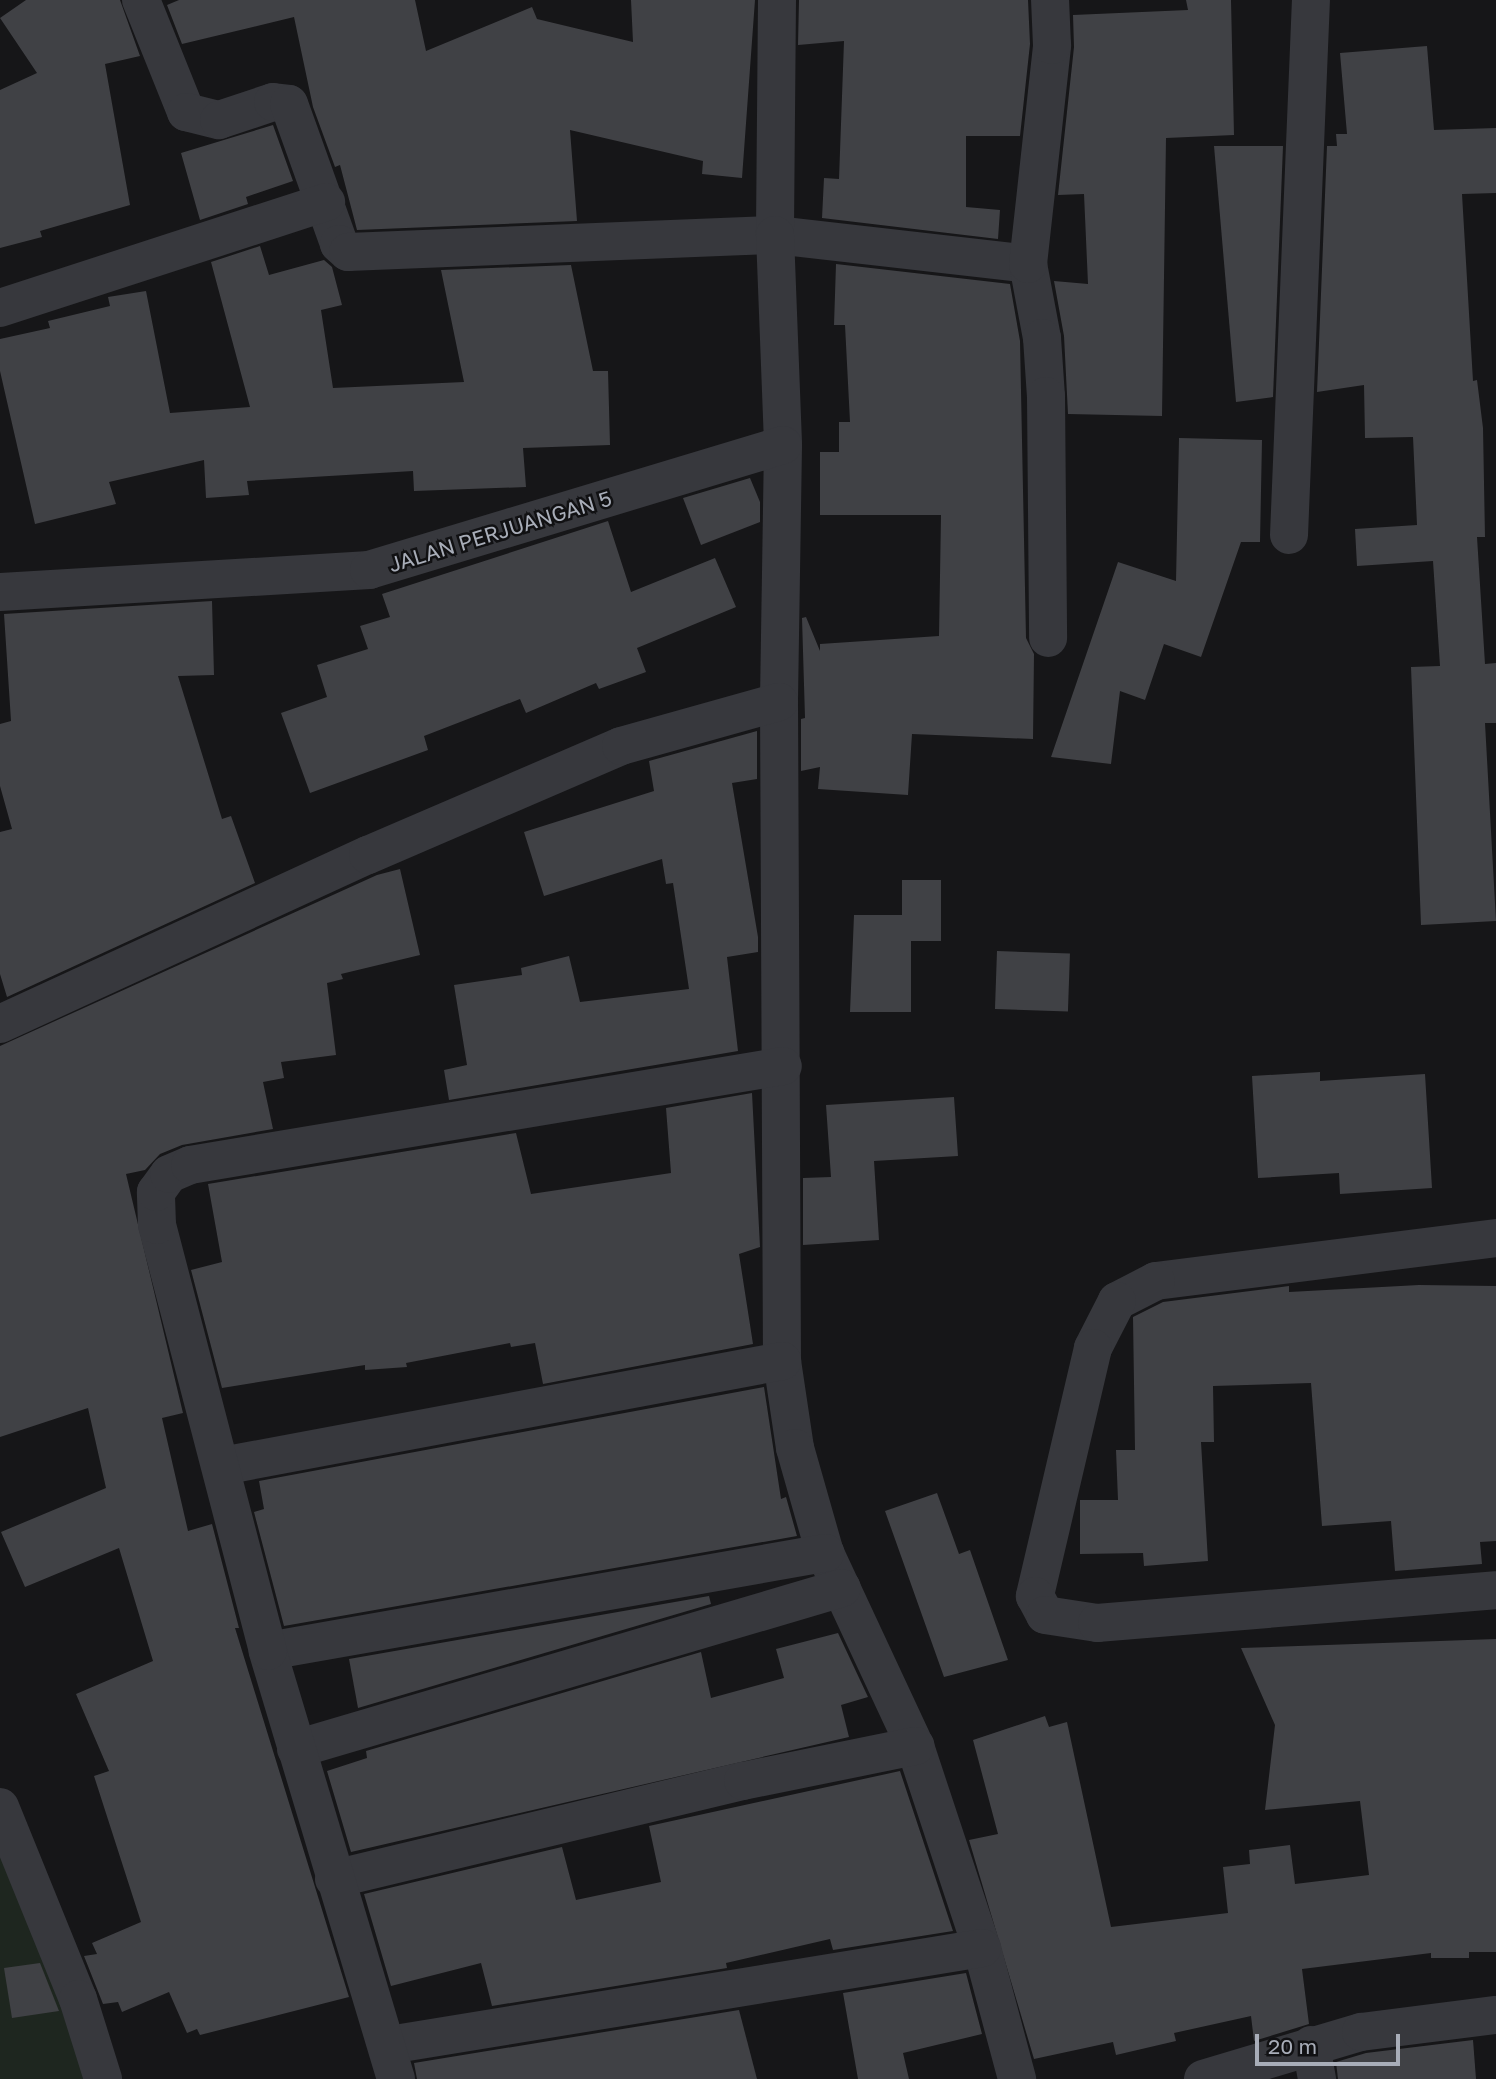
<!DOCTYPE html>
<html>
<head>
<meta charset="utf-8">
<style>
	body { margin:0 }
	#map { position:relative; width:1496px; height:2079px; overflow:hidden; background:#161618; font-family:"Golos Text",sans-serif }
	div>[style] { position:absolute }
	.green>* { inset:0; background:#1e261f }
	.building>* { inset:0; background:#404145; transform-origin:0 0 }
	.minor>* { height:38px; margin:-19px; padding:0 19px; transform-origin:19px; border-radius:19px; background:#37383d }
	span { translate:-50% -50%; white-space:nowrap; text-align:center; line-height:1.15; -webkit-text-stroke:5px #111113; paint-order:stroke }
	.street-label { font-size:21px; color:#a8adb8 }
	.scale { position:absolute; left:1255px; top:2034px; width:145px; height:32px; box-sizing:border-box; border:4px solid #a8adb8; border-top:0; padding-left:9px; font-size:21px; line-height:24px; white-space:nowrap; color:#a8adb8; -webkit-text-stroke:5px #111113; paint-order:stroke }
</style>
</head>
<body>
<div id="map">
	<div class="green">
		<i style="clip-path:polygon(0 1787px,85px 2079px,0 2079px)"></i>
	</div>
	<div class="building">
		<i style="clip-path:polygon(26px 0,120px 0,140px 56px,105px 64px,130px 205px,40px 231px,42px 237px,0 248px,0 90px,37px 73px,0 18px)"></i>
		<i style="clip-path:polygon(179px 0,415px 0,426px 51px,532px 7px,537px 19px,633px 42px,631px 0,755px 0,742px 178px,702px 174px,703px 161px,570px 130px,577px 221px,357px 230px,340px 165px,335px 167px,313px 107px,294px 17px,182px 44px,167px 5px)"></i>
		<i style="clip-path:polygon(799px 0,1028px 0,1030px 44px,1020px 136px,966px 136px,966px 207px,1000px 210px,998px 239px,822px 218px,824px 178px,839px 179px,844px 41px,798px 45px)"></i>
		<i style="clip-path:polygon(1186px 0,1231px 0,1234px 135px,1166px 138px,1162px 416px,1068px 414px,1064px 336px,1054px 281px,1088px 284px,1084px 194px,1058px 195px,1074px 47px,1073px 15px,1188px 10px)"></i>
		<i style="clip-path:polygon(1427px 46px,1434px 130px,1496px 128px,1496px 193px,1462px 194px,1473px 381px,1477px 380px,1483px 428px,1485px 537px,1477px 537px,1485px 664px,1496px 663px,1496px 723px,1485px 723px,1496px 921px,1421px 925px,1411px 667px,1440px 666px,1433px 561px,1357px 566px,1355px 529px,1417px 525px,1413px 437px,1365px 438px,1364px 385px,1317px 392px,1327px 146px,1337px 146px,1336px 134px,1347px 134px,1340px 53px)"></i>
		<i style="clip-path:polygon(273px 125px,293px 181px,246px 197px,248px 204px,200px 220px,181px 153px)"></i>
		<i style="clip-path:polygon(1214px 146px,1283px 146px,1273px 397px,1236px 402px)"></i>
		<i style="clip-path:polygon(260px 246px,269px 275px,324px 260px,332px 267px,342px 305px,321px 310px,333px 388px,464px 382px,441px 270px,571px 265px,593px 371px,608px 371px,610px 445px,523px 448px,526px 487px,414px 491px,413px 471px,247px 481px,249px 495px,206px 498px,204px 460px,109px 482px,116px 504px,35px 524px,0 371px,0 339px,50px 328px,48px 321px,110px 306px,108px 297px,146px 291px,170px 413px,250px 407px,211px 262px)"></i>
		<i style="clip-path:polygon(836px 264px,1010px 284px,1020px 341px,1026px 638px,1034px 654px,1033px 739px,912px 734px,908px 795px,818px 789px,820px 767px,801px 771px,801px 719px,805px 718px,802px 618px,806px 617px,820px 651px,820px 644px,939px 636px,941px 515px,820px 515px,820px 452px,839px 452px,839px 422px,850px 422px,845px 325px,834px 325px)"></i>
		<i style="clip-path:polygon(1179px 438px,1262px 440px,1260px 542px,1241px 542px,1201px 657px,1164px 644px,1145px 700px,1120px 691px,1111px 764px,1051px 757px,1118px 562px,1176px 581px)"></i>
		<i style="clip-path:polygon(750px 478px,760px 502px,760px 522px,701px 545px,683px 498px)"></i>
		<i style="clip-path:polygon(608px 521px,631px 592px,715px 558px,736px 607px,637px 648px,646px 672px,599px 689px,596px 683px,526px 713px,520px 699px,424px 736px,428px 750px,310px 793px,281px 713px,327px 697px,317px 665px,368px 649px,360px 626px,390px 617px,382px 594px)"></i>
		<i style="clip-path:polygon(212px 601px,214px 675px,178px 676px,222px 819px,231px 816px,255px 883px,7px 997px,0 974px,0 832px,12px 829px,0 786px,0 724px,11px 721px,4px 614px)"></i>
		<i style="clip-path:polygon(757px 731px,757px 779px,732px 783px,758px 937px,758px 952px,727px 957px,738px 1051px,449px 1100px,444px 1070px,467px 1065px,454px 985px,522px 975px,521px 968px,569px 956px,580px 1002px,689px 989px,673px 883px,666px 884px,662px 859px,544px 896px,524px 832px,654px 791px,649px 761px)"></i>
		<i style="clip-path:polygon(400px 869px,420px 955px,341px 974px,343px 979px,327px 983px,336px 1055px,281px 1062px,284px 1078px,263px 1082px,273px 1129px,182px 1145px,160px 1154px,145px 1170px,126px 1174px,183px 1413px,162px 1418px,188px 1531px,212px 1524px,239px 1628px,235px 1628px,349px 1997px,200px 2035px,197px 2029px,187px 2033px,169px 1992px,122px 2012px,118px 2002px,103px 2004px,84px 1956px,97px 1954px,92px 1943px,141px 1922px,94px 1776px,109px 1771px,76px 1694px,153px 1661px,119px 1548px,25px 1587px,1px 1532px,106px 1488px,88px 1408px,0 1437px,0 1046px,377px 875px)"></i>
		<i style="clip-path:polygon(902px 880px,941px 880px,941px 941px,911px 941px,911px 1012px,850px 1012px,854px 915px,902px 915px)"></i>
		<i style="left:997px;top:951px;width:73px;height:58px;rotate:2deg"></i>
		<i style="clip-path:polygon(1320px 1072px,1320px 1081px,1425px 1074px,1432px 1188px,1340px 1194px,1339px 1173px,1258px 1178px,1252px 1076px)"></i>
		<i style="clip-path:polygon(752px 1093px,760px 1247px,739px 1254px,753px 1344px,543px 1384px,535px 1343px,511px 1347px,510px 1343px,406px 1363px,407px 1367px,365px 1370px,365px 1365px,222px 1388px,191px 1270px,222px 1262px,208px 1184px,516px 1133px,531px 1194px,671px 1173px,666px 1108px)"></i>
		<i style="clip-path:polygon(954px 1097px,958px 1156px,874px 1161px,879px 1240px,803px 1245px,803px 1178px,831px 1177px,826px 1105px)"></i>
		<i style="clip-path:polygon(1419px 1285px,1496px 1286px,1496px 1541px,1480px 1542px,1482px 1564px,1395px 1571px,1391px 1521px,1322px 1526px,1311px 1383px,1213px 1386px,1214px 1442px,1201px 1442px,1208px 1561px,1144px 1566px,1143px 1553px,1080px 1554px,1080px 1500px,1118px 1500px,1116px 1450px,1135px 1450px,1133px 1317px,1163px 1302px,1289px 1286px,1289px 1292px)"></i>
		<i style="clip-path:polygon(764px 1387px,781px 1499px,786px 1497px,797px 1536px,284px 1626px,254px 1512px,264px 1509px,259px 1481px)"></i>
		<i style="clip-path:polygon(937px 1493px,959px 1554px,970px 1550px,1008px 1660px,944px 1677px,885px 1511px)"></i>
		<i style="clip-path:polygon(709px 1596px,711px 1604px,358px 1708px,349px 1659px)"></i>
		<i style="clip-path:polygon(838px 1633px,868px 1697px,841px 1705px,849px 1737px,351px 1852px,327px 1771px,367px 1758px,366px 1751px,701px 1652px,711px 1698px,784px 1678px,776px 1649px)"></i>
		<i style="clip-path:polygon(1496px 1639px,1496px 1952px,1469px 1952px,1469px 1958px,1431px 1958px,1431px 1953px,1302px 1969px,1309px 2024px,1254px 2041px,1251px 2016px,1174px 2033px,1176px 2041px,1116px 2055px,1113px 2042px,1034px 2059px,969px 1840px,998px 1834px,973px 1740px,1045px 1716px,1049px 1727px,1067px 1722px,1111px 1927px,1228px 1913px,1223px 1867px,1250px 1864px,1249px 1850px,1290px 1845px,1295px 1884px,1369px 1875px,1360px 1801px,1265px 1810px,1275px 1725px,1241px 1648px)"></i>
		<i style="clip-path:polygon(900px 1771px,953px 1931px,833px 1950px,830px 1939px,726px 1963px,727px 1968px,492px 2006px,481px 1963px,391px 1986px,364px 1894px,562px 1847px,576px 1900px,661px 1882px,649px 1826px)"></i>
		<i style="clip-path:polygon(40px 1963px,59px 2011px,12px 2018px,4px 1968px)"></i>
		<i style="clip-path:polygon(966px 1973px,982px 2034px,903px 2053px,909px 2079px,858px 2079px,843px 1993px)"></i>
		<i style="clip-path:polygon(739px 2010px,757px 2079px,417px 2079px,414px 2063px)"></i>
		<i style="clip-path:polygon(1473px 2040px,1476px 2079px,1338px 2079px,1336px 2062px,1366px 2053px)"></i>
	</div>
	<div class="minor">
		<i style="left:141px;top:0;width:121px;rotate:68.1deg"></i>
		<i style="left:186px;top:112px;width:34px;rotate:14deg"></i>
		<i style="left:219px;top:120px;width:57px;rotate:-18.4deg"></i>
		<i style="left:273px;top:102px;width:16px;rotate:7deg"></i>
		<i style="left:289px;top:104px;width:149px;rotate:70.3deg"></i>
		<i style="left:339px;top:244px;width:12px;rotate:42deg"></i>
		<i style="left:348px;top:252px;width:427px;rotate:-2.3deg"></i>
		<i style="left:775px;top:235px;width:255px;rotate:6.5deg"></i>
		<i style="left:1028px;top:264px;width:75px;rotate:79.3deg"></i>
		<i style="left:1042px;top:338px;width:58px;rotate:86.1deg"></i>
		<i style="left:1046px;top:396px;width:242px;rotate:89.5deg"></i>
		<i style="left:777px;top:0;width:235px;rotate:90.5deg"></i>
		<i style="left:775px;top:235px;width:210px;rotate:87.8deg"></i>
		<i style="left:783px;top:445px;width:257px;rotate:90.9deg"></i>
		<i style="left:779px;top:702px;width:659px;rotate:89.74deg"></i>
		<i style="left:782px;top:1361px;width:88px;rotate:81.5deg"></i>
		<i style="left:795px;top:1448px;width:109px;rotate:74.1deg"></i>
		<i style="left:825px;top:1553px;width:213px;rotate:65deg"></i>
		<i style="left:915px;top:1746px;width:213px;rotate:71.7deg"></i>
		<i style="left:982px;top:1948px;width:136px;rotate:75deg"></i>
		<i style="left:1028px;top:264px;width:220px;rotate:-83.7deg"></i>
		<i style="left:1052px;top:45px;width:45px;rotate:-92.5deg"></i>
		<i style="left:0;top:308px;width:343px;rotate:-18deg"></i>
		<i style="left:1289px;top:535px;width:535px;rotate:-87.65deg"></i>
		<i style="left:0;top:592px;width:370px;rotate:-3.4deg"></i>
		<i style="left:369px;top:570px;width:432px;rotate:-16.8deg"></i>
		<i style="left:0;top:1024px;width:405px;rotate:-24.7deg"></i>
		<i style="left:368px;top:855px;width:275px;rotate:-23.3deg"></i>
		<i style="left:621px;top:746px;width:164px;rotate:-15.6deg"></i>
		<i style="left:1496px;top:1238px;width:343px;rotate:172.8deg"></i>
		<i style="left:1156px;top:1281px;width:44px;rotate:152.9deg"></i>
		<i style="left:1117px;top:1301px;width:53px;rotate:117.1deg"></i>
		<i style="left:1093px;top:1348px;width:255px;rotate:103.2deg"></i>
		<i style="left:1035px;top:1596px;width:21px;rotate:62deg"></i>
		<i style="left:1045px;top:1615px;width:53px;rotate:8.7deg"></i>
		<i style="left:1097px;top:1623px;width:400px;rotate:-4.7deg"></i>
		<i style="left:222px;top:1466px;width:570px;rotate:-10.62deg"></i>
		<i style="left:268px;top:1651px;width:566px;rotate:-9.98deg"></i>
		<i style="left:296px;top:1749px;width:569px;rotate:-16.43deg"></i>
		<i style="left:0;top:1807px;width:207px;rotate:67.9deg"></i>
		<i style="left:78px;top:1999px;width:84px;rotate:72.6deg"></i>
		<i style="left:334px;top:1879px;width:421px;rotate:-13.5deg"></i>
		<i style="left:743px;top:1781px;width:176px;rotate:-11.5deg"></i>
		<i style="left:389px;top:2045px;width:601px;rotate:-9.29deg"></i>
		<i style="left:1311px;top:2045px;width:35px;rotate:80deg"></i>
		<i style="left:396px;top:2079px;width:447px;rotate:-106.7deg"></i>
		<i style="left:268px;top:1651px;width:440px;rotate:-104.6deg"></i>
		<i style="left:157px;top:1225px;width:33px;rotate:-92deg"></i>
		<i style="left:156px;top:1192px;width:22px;rotate:-54deg"></i>
		<i style="left:169px;top:1174px;width:23px;rotate:-23deg"></i>
		<i style="left:190px;top:1165px;width:601px;rotate:-9.48deg"></i>
		<i style="left:1203px;top:2079px;width:165px;rotate:-16.6deg"></i>
		<i style="left:1361px;top:2032px;width:136px;rotate:-7.2deg"></i>
	</div>
	<div class="street-label">
		<span style="left:500px;top:531px;rotate:-17deg">JALAN PERJUANGAN 5</span>
	</div>
	<div class="scale">20 m</div>
</div>
</body>
</html>
